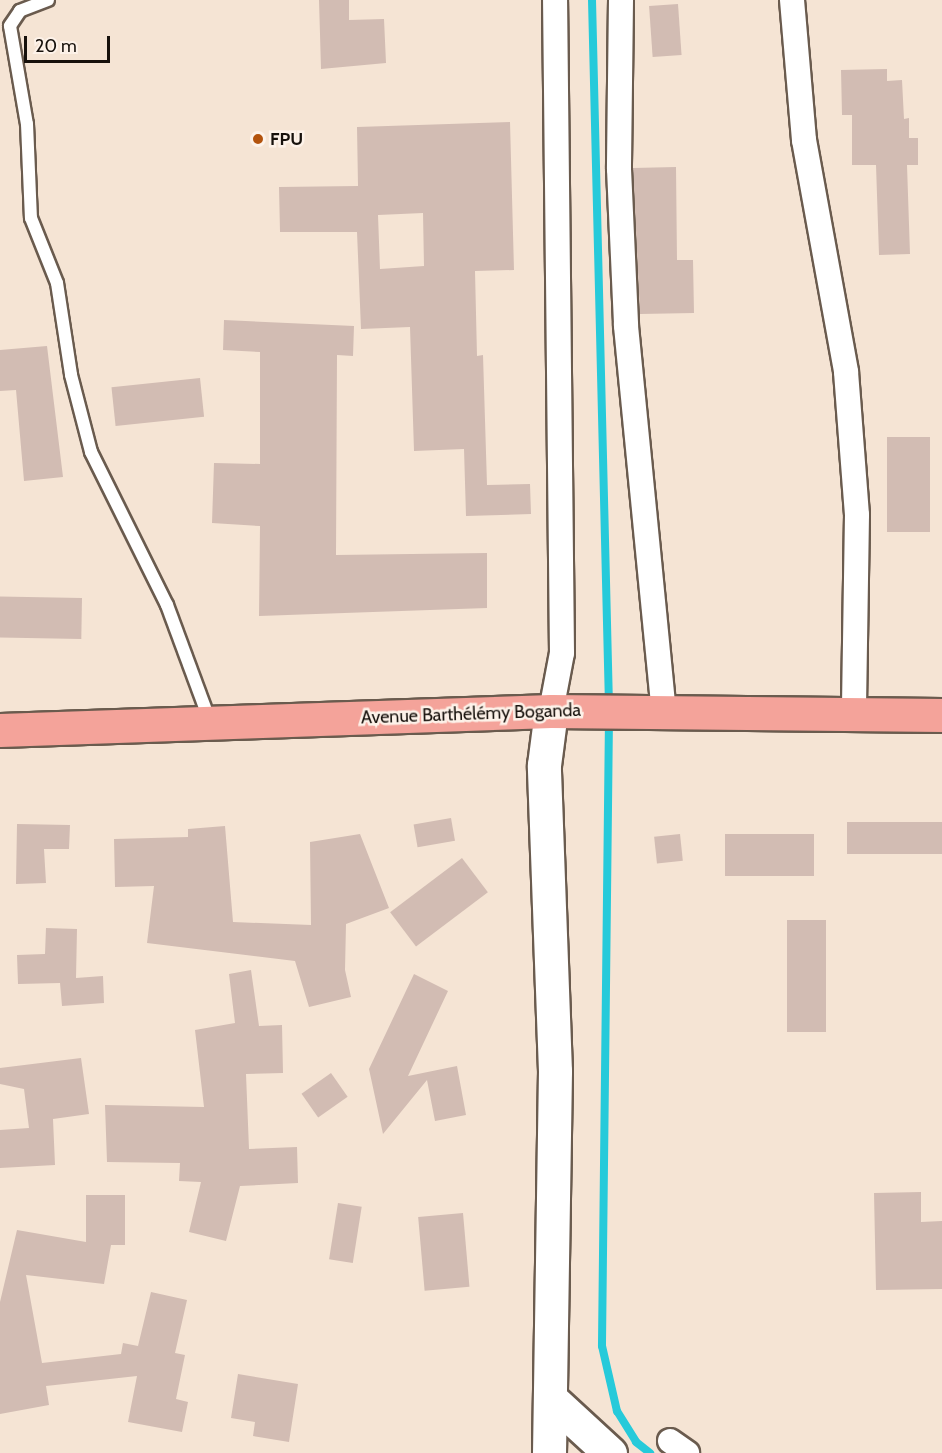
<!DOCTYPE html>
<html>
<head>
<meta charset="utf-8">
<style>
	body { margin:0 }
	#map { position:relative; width:942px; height:1453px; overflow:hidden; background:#f5e4d4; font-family:Cabin,sans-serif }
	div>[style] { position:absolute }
	.stream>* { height:8px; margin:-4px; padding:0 4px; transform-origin:4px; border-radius:4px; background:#26cada }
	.building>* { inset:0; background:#d2bcb3; transform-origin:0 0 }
	.roads { filter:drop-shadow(2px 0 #6a5b4e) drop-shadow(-2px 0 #6a5b4e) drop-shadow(0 2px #6a5b4e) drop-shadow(0 -2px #6a5b4e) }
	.lane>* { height:12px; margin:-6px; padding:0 6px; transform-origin:6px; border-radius:6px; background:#fff }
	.street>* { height:24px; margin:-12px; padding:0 12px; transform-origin:12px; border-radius:12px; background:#fff }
	.secondary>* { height:33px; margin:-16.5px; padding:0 16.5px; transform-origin:16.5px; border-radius:16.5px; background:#fff }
	.primary>* { height:33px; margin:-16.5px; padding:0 16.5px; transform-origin:16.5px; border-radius:16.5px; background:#f4a39a }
	.dots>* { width:16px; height:16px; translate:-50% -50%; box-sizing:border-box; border:3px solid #fdf2e9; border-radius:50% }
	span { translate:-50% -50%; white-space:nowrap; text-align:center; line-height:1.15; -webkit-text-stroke:5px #fdf2e9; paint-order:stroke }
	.poi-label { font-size:18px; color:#17110c; font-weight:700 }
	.left { translate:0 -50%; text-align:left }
	.street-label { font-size:18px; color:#17110c }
	.scale { position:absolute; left:24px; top:36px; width:86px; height:27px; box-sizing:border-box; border:3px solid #17110c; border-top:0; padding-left:8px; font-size:18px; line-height:21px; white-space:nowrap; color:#17110c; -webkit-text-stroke:4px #fdf2e9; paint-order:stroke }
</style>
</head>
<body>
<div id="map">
	<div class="stream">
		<i style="left:592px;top:0;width:704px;rotate:88.62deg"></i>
		<i style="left:609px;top:717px;width:629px;rotate:90.64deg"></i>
		<i style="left:602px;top:1346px;width:67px;rotate:77deg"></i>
		<i style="left:617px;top:1411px;width:36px;rotate:58deg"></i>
		<i style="left:636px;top:1442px;width:18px;rotate:38deg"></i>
	</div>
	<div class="building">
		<i style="clip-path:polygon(319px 0,349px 0,349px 20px,384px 19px,386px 63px,321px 69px)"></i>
		<i style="left:678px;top:4px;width:51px;height:29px;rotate:86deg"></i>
		<i style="clip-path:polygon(887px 69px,887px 81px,902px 80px,904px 119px,909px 118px,909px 138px,918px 138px,918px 165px,907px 165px,910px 254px,879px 255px,876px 165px,852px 165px,852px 115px,842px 115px,841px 70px)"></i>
		<i style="clip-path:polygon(evenodd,510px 122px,514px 270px,475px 271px,477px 356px,483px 355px,487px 485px,530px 484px,531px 514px,466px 516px,464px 449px,414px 451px,410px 327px,361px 329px,357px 232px,280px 232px,279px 187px,358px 186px,357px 127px,510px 122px,423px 213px,424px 266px,380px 269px,378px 215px,423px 213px)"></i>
		<i style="clip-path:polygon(676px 167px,677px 260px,693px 260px,694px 313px,640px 314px,633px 168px)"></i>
		<i style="clip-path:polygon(224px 320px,354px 326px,353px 356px,337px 355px,336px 555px,487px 553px,487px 608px,259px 616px,260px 526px,212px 523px,214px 463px,260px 464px,260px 352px,223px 350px)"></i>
		<i style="clip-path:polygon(47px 346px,63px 477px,24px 481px,16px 390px,0 391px,0 350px)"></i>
		<i style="left:200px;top:378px;width:39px;height:89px;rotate:84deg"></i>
		<i style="left:887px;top:437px;width:43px;height:95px"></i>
		<i style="left:82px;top:598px;width:41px;height:82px;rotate:91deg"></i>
		<i style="left:451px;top:818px;width:23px;height:38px;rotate:80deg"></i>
		<i style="left:847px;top:822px;width:95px;height:32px"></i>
		<i style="clip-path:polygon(17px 824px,70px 825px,69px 849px,44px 849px,46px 883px,16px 884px)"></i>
		<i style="clip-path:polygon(225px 826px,233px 922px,311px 925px,310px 842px,360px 834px,389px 908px,346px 924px,345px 970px,351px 997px,309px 1007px,295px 961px,147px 943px,154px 886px,115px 887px,114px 839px,188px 837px,188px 829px)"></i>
		<i style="left:680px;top:834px;width:27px;height:26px;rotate:84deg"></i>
		<i style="left:725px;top:834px;width:89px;height:42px"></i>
		<i style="left:462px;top:858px;width:43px;height:90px;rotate:53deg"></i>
		<i style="left:787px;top:920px;width:39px;height:112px"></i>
		<i style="clip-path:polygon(46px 928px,77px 929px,76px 978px,103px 976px,104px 1003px,62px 1006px,60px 983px,18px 984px,17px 955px,45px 954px)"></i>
		<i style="clip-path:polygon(251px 970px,259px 1026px,282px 1025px,283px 1073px,246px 1074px,249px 1149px,297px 1147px,298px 1183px,240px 1186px,226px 1241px,189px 1232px,201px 1182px,179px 1181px,180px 1163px,107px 1162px,105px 1105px,204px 1107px,195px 1030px,235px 1023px,229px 974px)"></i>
		<i style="clip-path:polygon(414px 974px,448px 991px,408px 1076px,457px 1066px,466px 1115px,435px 1121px,427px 1080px,383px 1134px,369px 1069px)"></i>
		<i style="clip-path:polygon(81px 1058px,89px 1114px,53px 1119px,55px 1165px,0 1168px,0 1130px,29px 1128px,24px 1089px,0 1084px,0 1068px)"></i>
		<i style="left:331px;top:1073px;width:29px;height:36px;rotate:55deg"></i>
		<i style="clip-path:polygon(921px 1192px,921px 1222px,942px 1221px,942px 1289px,876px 1290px,874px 1193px)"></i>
		<i style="clip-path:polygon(86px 1195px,125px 1195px,125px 1245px,111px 1245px,104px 1284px,26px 1275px,42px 1363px,121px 1354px,123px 1343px,138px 1346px,151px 1292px,187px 1300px,175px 1353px,185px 1355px,176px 1399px,188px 1402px,182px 1432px,128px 1422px,137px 1376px,46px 1386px,49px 1405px,0 1414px,0 1302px,17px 1230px,86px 1242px)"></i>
		<i style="left:338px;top:1203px;width:24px;height:57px;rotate:9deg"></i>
		<i style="left:463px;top:1213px;width:74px;height:45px;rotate:85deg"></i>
		<i style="clip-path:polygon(238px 1374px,298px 1384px,289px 1442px,253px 1436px,255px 1422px,231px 1418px)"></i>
	</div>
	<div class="roads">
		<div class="lane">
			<i style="left:48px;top:0;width:30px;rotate:159deg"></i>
			<i style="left:20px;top:11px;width:18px;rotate:124deg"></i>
			<i style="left:10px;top:26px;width:99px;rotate:80.2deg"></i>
			<i style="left:27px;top:124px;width:94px;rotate:87.6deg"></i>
			<i style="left:31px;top:218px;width:70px;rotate:68.2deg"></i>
			<i style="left:57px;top:283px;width:93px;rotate:81.3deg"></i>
			<i style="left:71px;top:375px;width:80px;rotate:75.4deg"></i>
			<i style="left:91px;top:452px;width:171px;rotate:63.6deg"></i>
			<i style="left:167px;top:605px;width:124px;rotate:69.7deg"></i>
		</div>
		<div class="street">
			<i style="left:621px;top:0;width:169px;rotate:90.7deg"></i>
			<i style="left:619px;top:169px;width:157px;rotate:87.4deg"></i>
			<i style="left:626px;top:326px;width:388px;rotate:84.4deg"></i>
			<i style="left:792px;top:0;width:141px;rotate:85.1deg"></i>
			<i style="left:804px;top:140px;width:236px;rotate:79.7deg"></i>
			<i style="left:846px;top:372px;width:143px;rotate:85.6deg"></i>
			<i style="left:857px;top:515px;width:200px;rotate:90.9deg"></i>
			<i style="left:551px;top:711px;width:59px;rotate:-79.3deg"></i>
			<i style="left:562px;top:653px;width:653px;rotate:-90.61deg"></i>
			<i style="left:670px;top:1441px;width:21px;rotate:35deg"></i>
		</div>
		<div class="secondary">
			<i style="left:551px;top:1399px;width:80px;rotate:42.5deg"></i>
			<i style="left:549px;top:1453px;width:382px;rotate:-89.1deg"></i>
			<i style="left:555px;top:1071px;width:306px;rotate:-92.1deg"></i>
			<i style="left:544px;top:765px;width:54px;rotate:-82.6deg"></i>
		</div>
		<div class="primary">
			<i style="left:0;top:730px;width:551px;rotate:-1.97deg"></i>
			<i style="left:551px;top:711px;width:391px;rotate:0.6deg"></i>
		</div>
	</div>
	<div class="dots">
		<i style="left:258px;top:139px;background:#b3530d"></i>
	</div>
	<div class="poi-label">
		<span class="left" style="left:270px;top:139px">FPU</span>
	</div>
	<div class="street-label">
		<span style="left:471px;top:714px;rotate:-2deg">Avenue Barthélémy Boganda</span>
	</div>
	<div class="scale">20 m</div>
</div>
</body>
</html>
